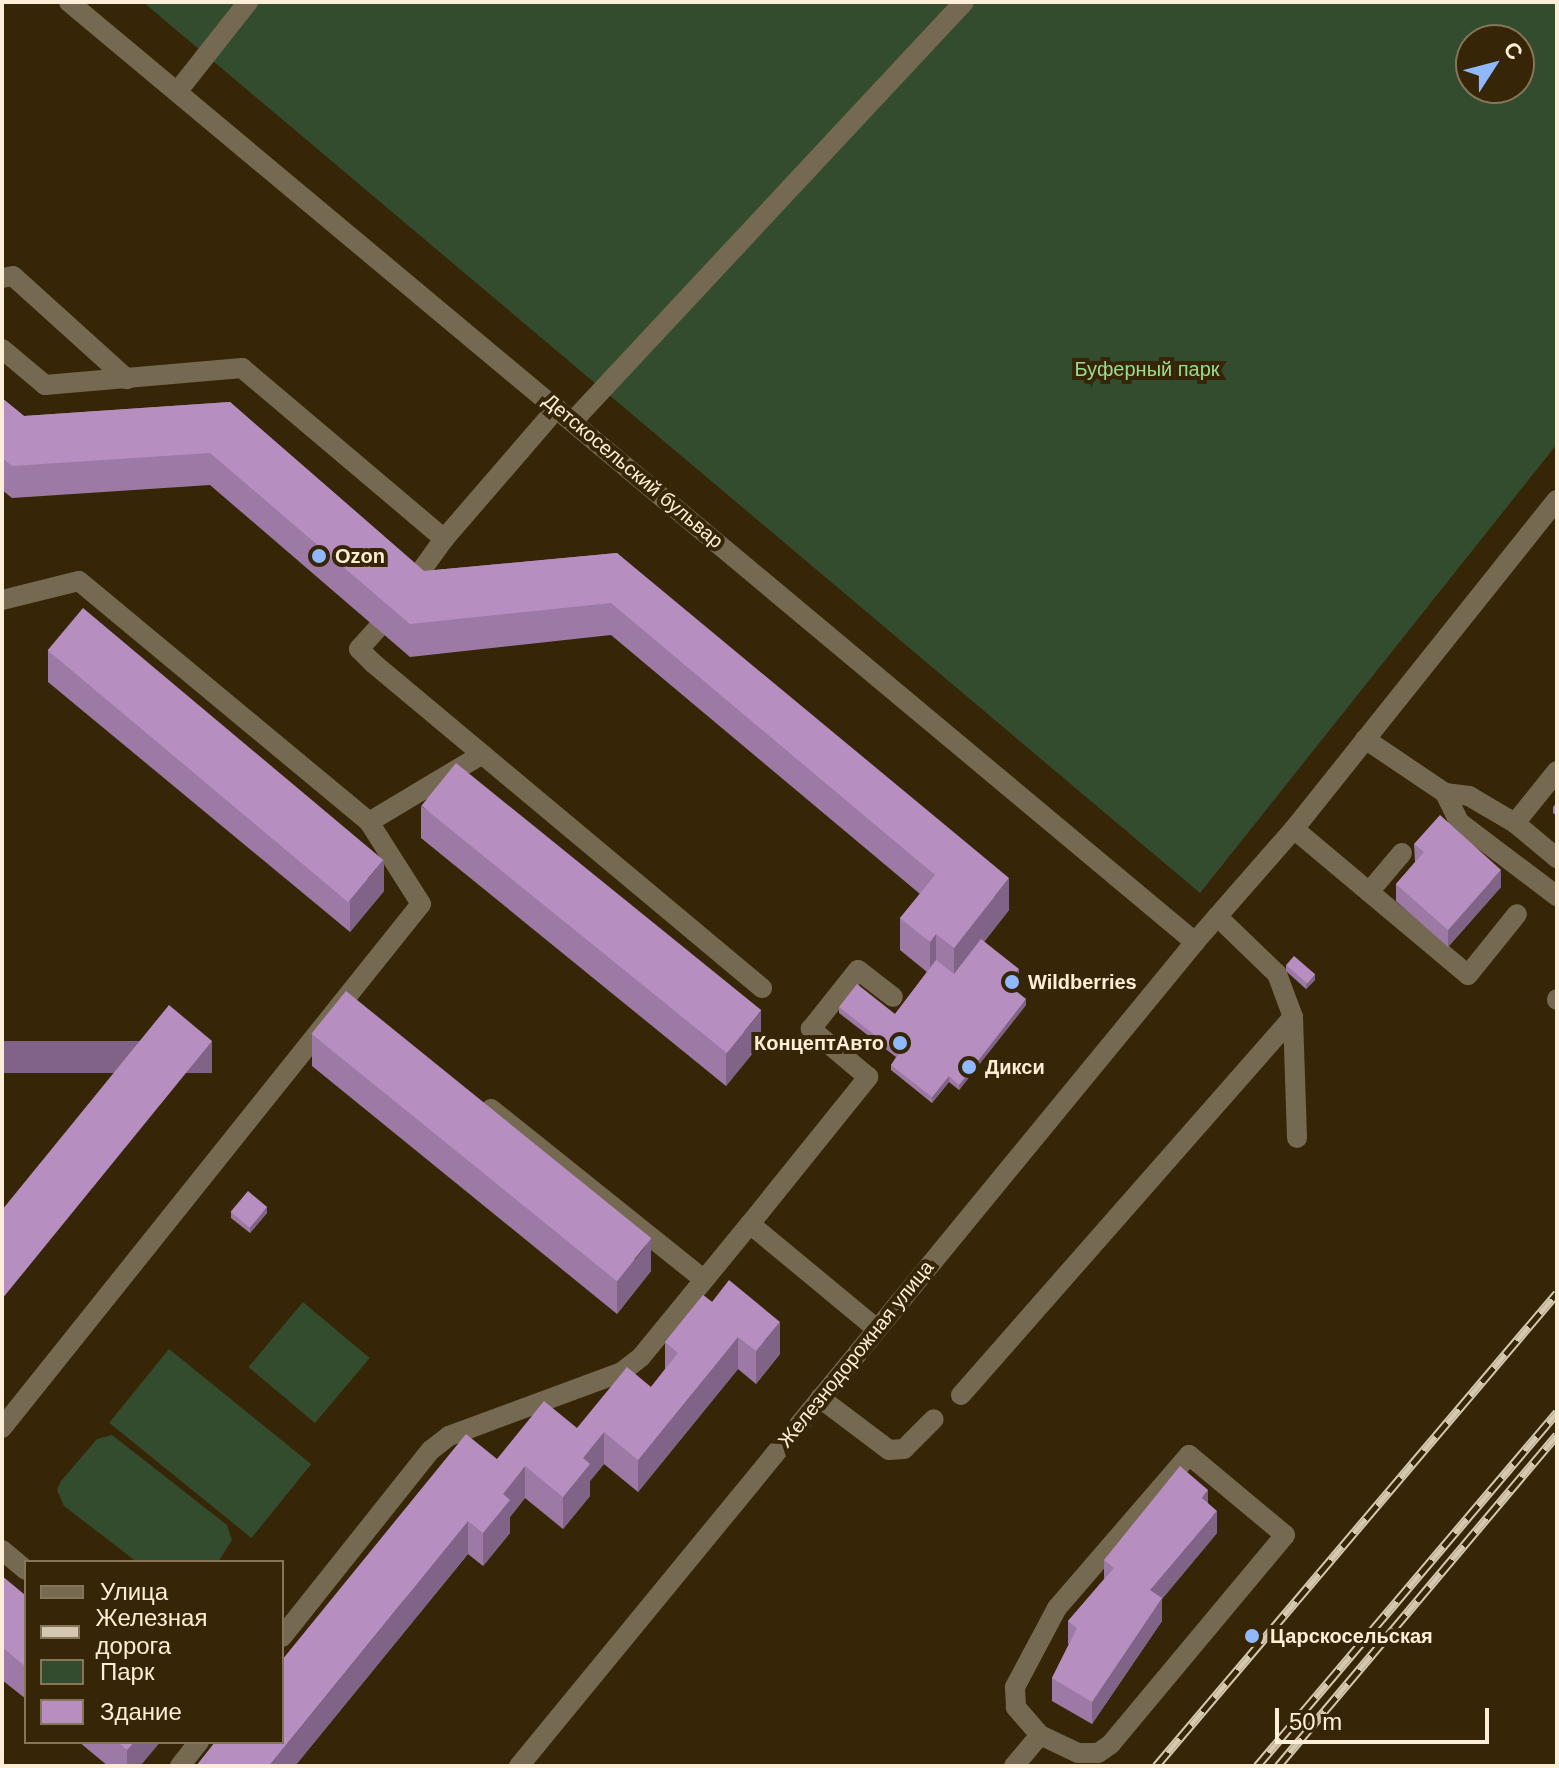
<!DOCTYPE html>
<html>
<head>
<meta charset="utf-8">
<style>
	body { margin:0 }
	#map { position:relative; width:1559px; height:1768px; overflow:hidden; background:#362607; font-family:Helvetica,sans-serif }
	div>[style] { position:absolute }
	.green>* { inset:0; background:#334c2e; transform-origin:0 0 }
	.minor>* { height:20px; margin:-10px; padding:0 10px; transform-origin:10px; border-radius:10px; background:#766952 }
	.rail>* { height:9px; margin-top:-4.5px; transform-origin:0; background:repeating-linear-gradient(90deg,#362607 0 18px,#d6c8af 0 36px); box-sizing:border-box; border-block:2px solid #d6c8af }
	.wall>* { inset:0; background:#9d7aa5 }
	.shaded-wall>* { inset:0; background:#806386; transform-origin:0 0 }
	.building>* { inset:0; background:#b78ec0; transform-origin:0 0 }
	.dots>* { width:22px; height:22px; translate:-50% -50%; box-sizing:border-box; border:4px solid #362607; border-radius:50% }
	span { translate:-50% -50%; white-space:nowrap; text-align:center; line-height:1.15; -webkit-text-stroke:8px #362607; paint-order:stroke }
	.park-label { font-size:20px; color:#9bdb8e }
	.street-label { font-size:20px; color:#fceed7 }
	.poi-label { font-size:20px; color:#fceed7; font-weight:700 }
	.left { translate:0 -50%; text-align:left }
	.right { translate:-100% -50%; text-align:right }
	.frame { position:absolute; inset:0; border:4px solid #fceed7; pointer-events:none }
	.legend { position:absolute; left:24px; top:1560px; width:260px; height:184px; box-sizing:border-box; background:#362607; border:2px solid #85765a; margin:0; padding:10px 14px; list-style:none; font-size:24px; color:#fceed7 }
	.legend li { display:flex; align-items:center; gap:16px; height:40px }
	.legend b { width:40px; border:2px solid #85765a }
	.north { position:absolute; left:1455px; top:24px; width:80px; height:80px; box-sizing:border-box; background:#362607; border:2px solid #85765a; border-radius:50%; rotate:54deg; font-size:22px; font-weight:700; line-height:32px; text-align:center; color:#fceed7 }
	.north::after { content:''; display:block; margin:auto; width:28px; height:36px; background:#8fb8fd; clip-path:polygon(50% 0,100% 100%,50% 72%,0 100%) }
	.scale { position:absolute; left:1275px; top:1708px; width:214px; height:36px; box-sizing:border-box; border:4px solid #fceed7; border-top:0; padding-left:10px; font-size:24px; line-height:28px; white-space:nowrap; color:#fceed7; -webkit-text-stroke:6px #362607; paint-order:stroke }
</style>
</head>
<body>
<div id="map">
	<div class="green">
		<i style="clip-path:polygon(evenodd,143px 2px,1557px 2px,1557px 444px,1200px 893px,143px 2px,1471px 40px,1519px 40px,1519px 88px,1471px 88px,1471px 40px)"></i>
		<i style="left:303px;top:1302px;width:87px;height:85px;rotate:40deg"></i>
		<i style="left:169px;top:1349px;width:183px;height:95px;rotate:39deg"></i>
		<i style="clip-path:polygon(112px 1435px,227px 1525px,232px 1540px,218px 1562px,137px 1562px,64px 1506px,57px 1490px,61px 1481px,97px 1439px)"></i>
	</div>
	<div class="minor">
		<i style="left:69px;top:2px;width:1467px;rotate:39.86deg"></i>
		<i style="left:177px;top:92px;width:115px;rotate:-51.7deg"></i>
		<i style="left:2px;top:278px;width:11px;rotate:-10deg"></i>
		<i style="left:13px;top:276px;width:154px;rotate:42.1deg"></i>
		<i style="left:2px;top:349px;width:56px;rotate:39.9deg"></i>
		<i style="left:45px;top:385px;width:198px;rotate:-4.9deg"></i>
		<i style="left:242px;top:368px;width:265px;rotate:40.2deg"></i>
		<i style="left:444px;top:539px;width:173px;rotate:-49.2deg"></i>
		<i style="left:573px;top:421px;width:573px;rotate:-46.98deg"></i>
		<i style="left:408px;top:589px;width:62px;rotate:-54.2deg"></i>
		<i style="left:2px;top:600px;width:79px;rotate:-13.9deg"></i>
		<i style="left:79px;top:581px;width:377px;rotate:39.7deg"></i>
		<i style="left:369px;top:822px;width:97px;rotate:57.6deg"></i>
		<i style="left:421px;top:904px;width:671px;rotate:128.65deg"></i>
		<i style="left:377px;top:629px;width:27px;rotate:132deg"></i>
		<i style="left:359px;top:649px;width:20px;rotate:45deg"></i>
		<i style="left:373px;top:663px;width:507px;rotate:39.88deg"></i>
		<i style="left:1365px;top:739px;width:97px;rotate:34deg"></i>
		<i style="left:1445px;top:793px;width:24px;rotate:7deg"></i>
		<i style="left:1469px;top:796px;width:53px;rotate:30.4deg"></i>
		<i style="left:1515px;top:823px;width:55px;rotate:39.8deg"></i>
		<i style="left:1445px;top:793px;width:32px;rotate:64deg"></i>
		<i style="left:1459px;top:822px;width:123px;rotate:37.1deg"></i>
		<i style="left:369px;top:822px;width:131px;rotate:-30.9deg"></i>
		<i style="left:1515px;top:823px;width:67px;rotate:-51.1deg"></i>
		<i style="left:1294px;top:829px;width:227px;rotate:40deg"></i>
		<i style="left:1468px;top:975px;width:78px;rotate:-51.2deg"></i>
		<i style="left:1369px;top:892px;width:51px;rotate:-49.8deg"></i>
		<i style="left:1557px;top:999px;width:1px;rotate:90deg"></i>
		<i style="left:1293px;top:1017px;width:121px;rotate:88.1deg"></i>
		<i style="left:491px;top:1109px;width:272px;rotate:38.7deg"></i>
		<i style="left:750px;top:1224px;width:189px;rotate:-51.2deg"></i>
		<i style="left:868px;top:1077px;width:75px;rotate:-139.9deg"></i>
		<i style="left:811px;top:1029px;width:75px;rotate:-51.5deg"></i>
		<i style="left:858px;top:970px;width:44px;rotate:37.6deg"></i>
		<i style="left:961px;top:1395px;width:503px;rotate:-48.71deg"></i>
		<i style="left:1293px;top:1017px;width:46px;rotate:-110.4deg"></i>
		<i style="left:1277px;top:974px;width:83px;rotate:-136deg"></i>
		<i style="left:820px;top:1398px;width:86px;rotate:37deg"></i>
		<i style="left:889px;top:1450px;width:15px;rotate:-4deg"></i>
		<i style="left:904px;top:1449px;width:42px;rotate:-45deg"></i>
		<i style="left:1189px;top:1455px;width:125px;rotate:39.8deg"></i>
		<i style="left:1285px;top:1535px;width:272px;rotate:129.8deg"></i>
		<i style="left:1111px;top:1744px;width:16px;rotate:145deg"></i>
		<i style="left:1098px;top:1753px;width:20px;rotate:180deg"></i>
		<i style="left:1078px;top:1753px;width:42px;rotate:-154.7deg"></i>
		<i style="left:1040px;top:1735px;width:37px;rotate:-131deg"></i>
		<i style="left:1016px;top:1707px;width:20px;rotate:-93deg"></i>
		<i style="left:1015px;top:1687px;width:89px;rotate:-62deg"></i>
		<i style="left:1057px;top:1608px;width:202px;rotate:-49.2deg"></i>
		<i style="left:2px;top:1550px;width:31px;rotate:40deg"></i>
		<i style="left:282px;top:1637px;width:239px;rotate:-51.5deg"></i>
		<i style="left:431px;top:1450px;width:23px;rotate:-38deg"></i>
		<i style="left:449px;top:1436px;width:184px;rotate:-20.3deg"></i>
		<i style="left:622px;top:1372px;width:24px;rotate:-38deg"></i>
		<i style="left:641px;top:1357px;width:172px;rotate:-50.7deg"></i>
		<i style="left:750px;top:1224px;width:165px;rotate:39.6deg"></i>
		<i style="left:180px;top:1766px;width:31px;rotate:-52deg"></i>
		<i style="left:519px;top:1766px;width:1066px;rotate:-50.63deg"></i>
		<i style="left:1195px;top:942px;width:150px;rotate:-48.8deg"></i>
		<i style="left:1294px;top:829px;width:421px;rotate:-51.4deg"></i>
		<i style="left:1014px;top:1766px;width:40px;rotate:-50deg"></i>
	</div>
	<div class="rail">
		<i style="left:1156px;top:1766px;width:620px;rotate:-49.71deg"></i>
		<i style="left:1257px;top:1766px;width:464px;rotate:-49.7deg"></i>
		<i style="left:1278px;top:1766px;width:433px;rotate:-49.9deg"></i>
	</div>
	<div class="wall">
		<i style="clip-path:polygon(2px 398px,24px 416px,230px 402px,424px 571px,617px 553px,1009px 910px,984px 942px,1019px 975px,1010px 986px,1026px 1005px,959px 1090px,949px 1082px,932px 1103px,891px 1070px,891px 1065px,896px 1057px,839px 1013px,839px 1007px,895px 1014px,927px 972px,900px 950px,900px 918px,920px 894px,611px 635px,410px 657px,210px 485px,12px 498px,2px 490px)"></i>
		<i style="clip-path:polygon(48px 650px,384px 891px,350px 932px,48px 682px)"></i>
		<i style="clip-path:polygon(1557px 802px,1557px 816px,1553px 813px,1553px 807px)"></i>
		<i style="clip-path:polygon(421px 806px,761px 1043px,726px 1086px,421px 838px)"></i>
		<i style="clip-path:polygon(1414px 844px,1501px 887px,1448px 947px,1396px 901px,1396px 884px,1415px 862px)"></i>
		<i style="clip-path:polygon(1286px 965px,1315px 980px,1306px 989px,1286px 971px)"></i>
		<i style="clip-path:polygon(312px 1034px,651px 1271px,617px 1314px,312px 1066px)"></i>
		<i style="clip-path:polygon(231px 1212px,267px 1213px,250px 1233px,231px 1218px)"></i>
		<i style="clip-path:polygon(703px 1295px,780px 1354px,756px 1384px,738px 1369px,638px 1492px,604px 1464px,590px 1481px,590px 1496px,563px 1529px,525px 1498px,510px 1517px,510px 1533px,483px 1566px,468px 1554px,295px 1766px,497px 1459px,577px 1428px,651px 1387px,665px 1369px,665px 1342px)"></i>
		<i style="clip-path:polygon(1208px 1503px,1217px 1533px,1162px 1599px,1162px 1621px,1092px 1724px,1052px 1701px,1052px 1678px,1069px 1644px,1068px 1644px,1068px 1621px,1104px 1579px,1104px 1560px)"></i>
		<i style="clip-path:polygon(2px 1576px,26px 1596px,26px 1699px,2px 1680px)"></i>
		<i style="clip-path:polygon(79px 1742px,160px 1742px,140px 1766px,108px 1766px)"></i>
	</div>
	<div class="shaded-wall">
		<i style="clip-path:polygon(384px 859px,384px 891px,350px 932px,350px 900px)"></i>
		<i style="clip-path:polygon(1501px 870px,1501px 887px,1448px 947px,1448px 930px)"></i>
		<i style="clip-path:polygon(1009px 878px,1009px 910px,954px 980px,954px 948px)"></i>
		<i style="clip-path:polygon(936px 934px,936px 966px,930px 974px,930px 942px)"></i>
		<i style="clip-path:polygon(1019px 969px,1019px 975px,1007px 990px,1007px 984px)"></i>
		<i style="clip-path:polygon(1315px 974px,1315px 980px,1306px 989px,1306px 984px)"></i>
		<i style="clip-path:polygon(1026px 999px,1026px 1005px,959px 1090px,959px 1085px)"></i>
		<i style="clip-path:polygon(761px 1011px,761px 1043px,726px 1086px,726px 1054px)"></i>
		<i style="left:212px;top:1041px;width:32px;height:333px;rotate:90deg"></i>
		<i style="clip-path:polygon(949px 1076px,949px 1082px,932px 1103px,932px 1097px)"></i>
		<i style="clip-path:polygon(267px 1207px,267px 1213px,250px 1233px,250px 1227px)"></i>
		<i style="clip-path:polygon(651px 1239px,651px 1271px,617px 1314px,617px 1282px)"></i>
		<i style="clip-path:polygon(780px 1322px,780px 1354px,756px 1384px,756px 1351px)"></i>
		<i style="clip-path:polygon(738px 1337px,738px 1369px,638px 1492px,638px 1460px)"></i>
		<i style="clip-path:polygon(604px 1432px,604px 1464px,590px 1481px,590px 1496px,563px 1529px,563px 1497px,583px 1458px)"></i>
		<i style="clip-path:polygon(525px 1466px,525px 1498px,510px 1517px,510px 1533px,483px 1566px,483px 1533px,503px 1494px)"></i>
		<i style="clip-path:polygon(1208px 1490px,1208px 1513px,1202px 1498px)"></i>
		<i style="clip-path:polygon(1217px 1511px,1217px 1533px,1162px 1599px,1162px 1621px,1092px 1724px,1092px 1702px,1150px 1590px)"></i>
		<i style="clip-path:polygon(468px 1521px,468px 1554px,295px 1766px,269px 1766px)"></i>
		<i style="clip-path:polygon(134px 1742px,160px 1742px,140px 1766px,127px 1766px,127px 1750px)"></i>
	</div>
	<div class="building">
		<i style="clip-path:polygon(2px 398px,24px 416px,230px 402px,424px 571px,617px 553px,1009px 878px,954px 948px,936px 934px,930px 942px,900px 918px,935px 875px,611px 603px,410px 624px,210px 453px,12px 466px,2px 458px)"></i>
		<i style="left:83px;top:608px;width:392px;height:55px;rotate:40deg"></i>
		<i style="left:456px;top:763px;width:393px;height:55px;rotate:39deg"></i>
		<i style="clip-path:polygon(1440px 815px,1501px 870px,1448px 930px,1396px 884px,1424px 852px,1414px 844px)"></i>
		<i style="clip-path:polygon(981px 939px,1019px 969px,1007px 984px,1026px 999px,959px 1085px,949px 1076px,932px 1097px,891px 1065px,899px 1054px,839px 1007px,857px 984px,895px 1014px,936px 960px,954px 974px)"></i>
		<i style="left:1294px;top:956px;width:28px;height:12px;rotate:41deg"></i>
		<i style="left:346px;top:991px;width:393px;height:55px;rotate:39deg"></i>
		<i style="clip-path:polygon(169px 1005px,212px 1041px,2px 1299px,2px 1210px)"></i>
		<i style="left:248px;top:1191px;width:25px;height:27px;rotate:40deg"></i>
		<i style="clip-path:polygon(729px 1280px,780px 1322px,756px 1351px,738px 1337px,638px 1460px,604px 1432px,583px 1458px,590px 1464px,563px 1497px,525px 1466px,503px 1494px,510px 1500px,483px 1533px,468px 1521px,269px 1766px,196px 1766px,215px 1742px,282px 1742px,282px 1660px,466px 1434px,497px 1459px,544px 1401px,577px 1428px,627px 1367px,651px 1387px,678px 1353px,665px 1342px,703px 1295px,712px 1302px)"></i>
		<i style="clip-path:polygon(1180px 1466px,1208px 1490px,1202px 1498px,1217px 1511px,1150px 1590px,1162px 1598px,1092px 1702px,1052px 1678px,1077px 1628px,1068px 1621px,1114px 1568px,1104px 1560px)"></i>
		<i style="clip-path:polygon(2px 1576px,26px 1596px,26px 1667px,2px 1647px)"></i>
		<i style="clip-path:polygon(118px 1742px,134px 1742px,127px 1750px)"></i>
	</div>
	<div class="dots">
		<i style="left:319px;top:556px;background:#8fb8fd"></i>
		<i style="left:1012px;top:982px;background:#8fb8fd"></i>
		<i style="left:900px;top:1043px;background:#8fb8fd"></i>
		<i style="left:969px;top:1067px;background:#8fb8fd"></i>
		<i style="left:1252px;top:1636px;background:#8fb8fd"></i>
	</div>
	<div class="park-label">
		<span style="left:1147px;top:369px">Буферный парк</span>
	</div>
	<div class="street-label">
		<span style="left:633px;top:471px;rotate:40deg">Детскосельский бульвар</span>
		<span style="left:856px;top:1354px;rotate:-51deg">Железнодорожная улица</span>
	</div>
	<div class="poi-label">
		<span class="left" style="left:335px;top:556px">Ozon</span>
		<span class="left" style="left:1028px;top:982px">Wildberries</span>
		<span class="right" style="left:884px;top:1043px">КонцептАвто</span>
		<span class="left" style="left:985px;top:1067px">Дикси</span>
		<span class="left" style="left:1270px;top:1636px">Царскосельская</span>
	</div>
	<div class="frame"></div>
	<ul class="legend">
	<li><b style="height:10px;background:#766952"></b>Улица</li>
	<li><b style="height:10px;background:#d6c8af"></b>Железная дорога</li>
	<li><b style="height:22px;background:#334c2e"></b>Парк</li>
	<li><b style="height:22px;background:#b78ec0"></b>Здание</li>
	</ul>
	<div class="north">С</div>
	<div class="scale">50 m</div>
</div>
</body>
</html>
